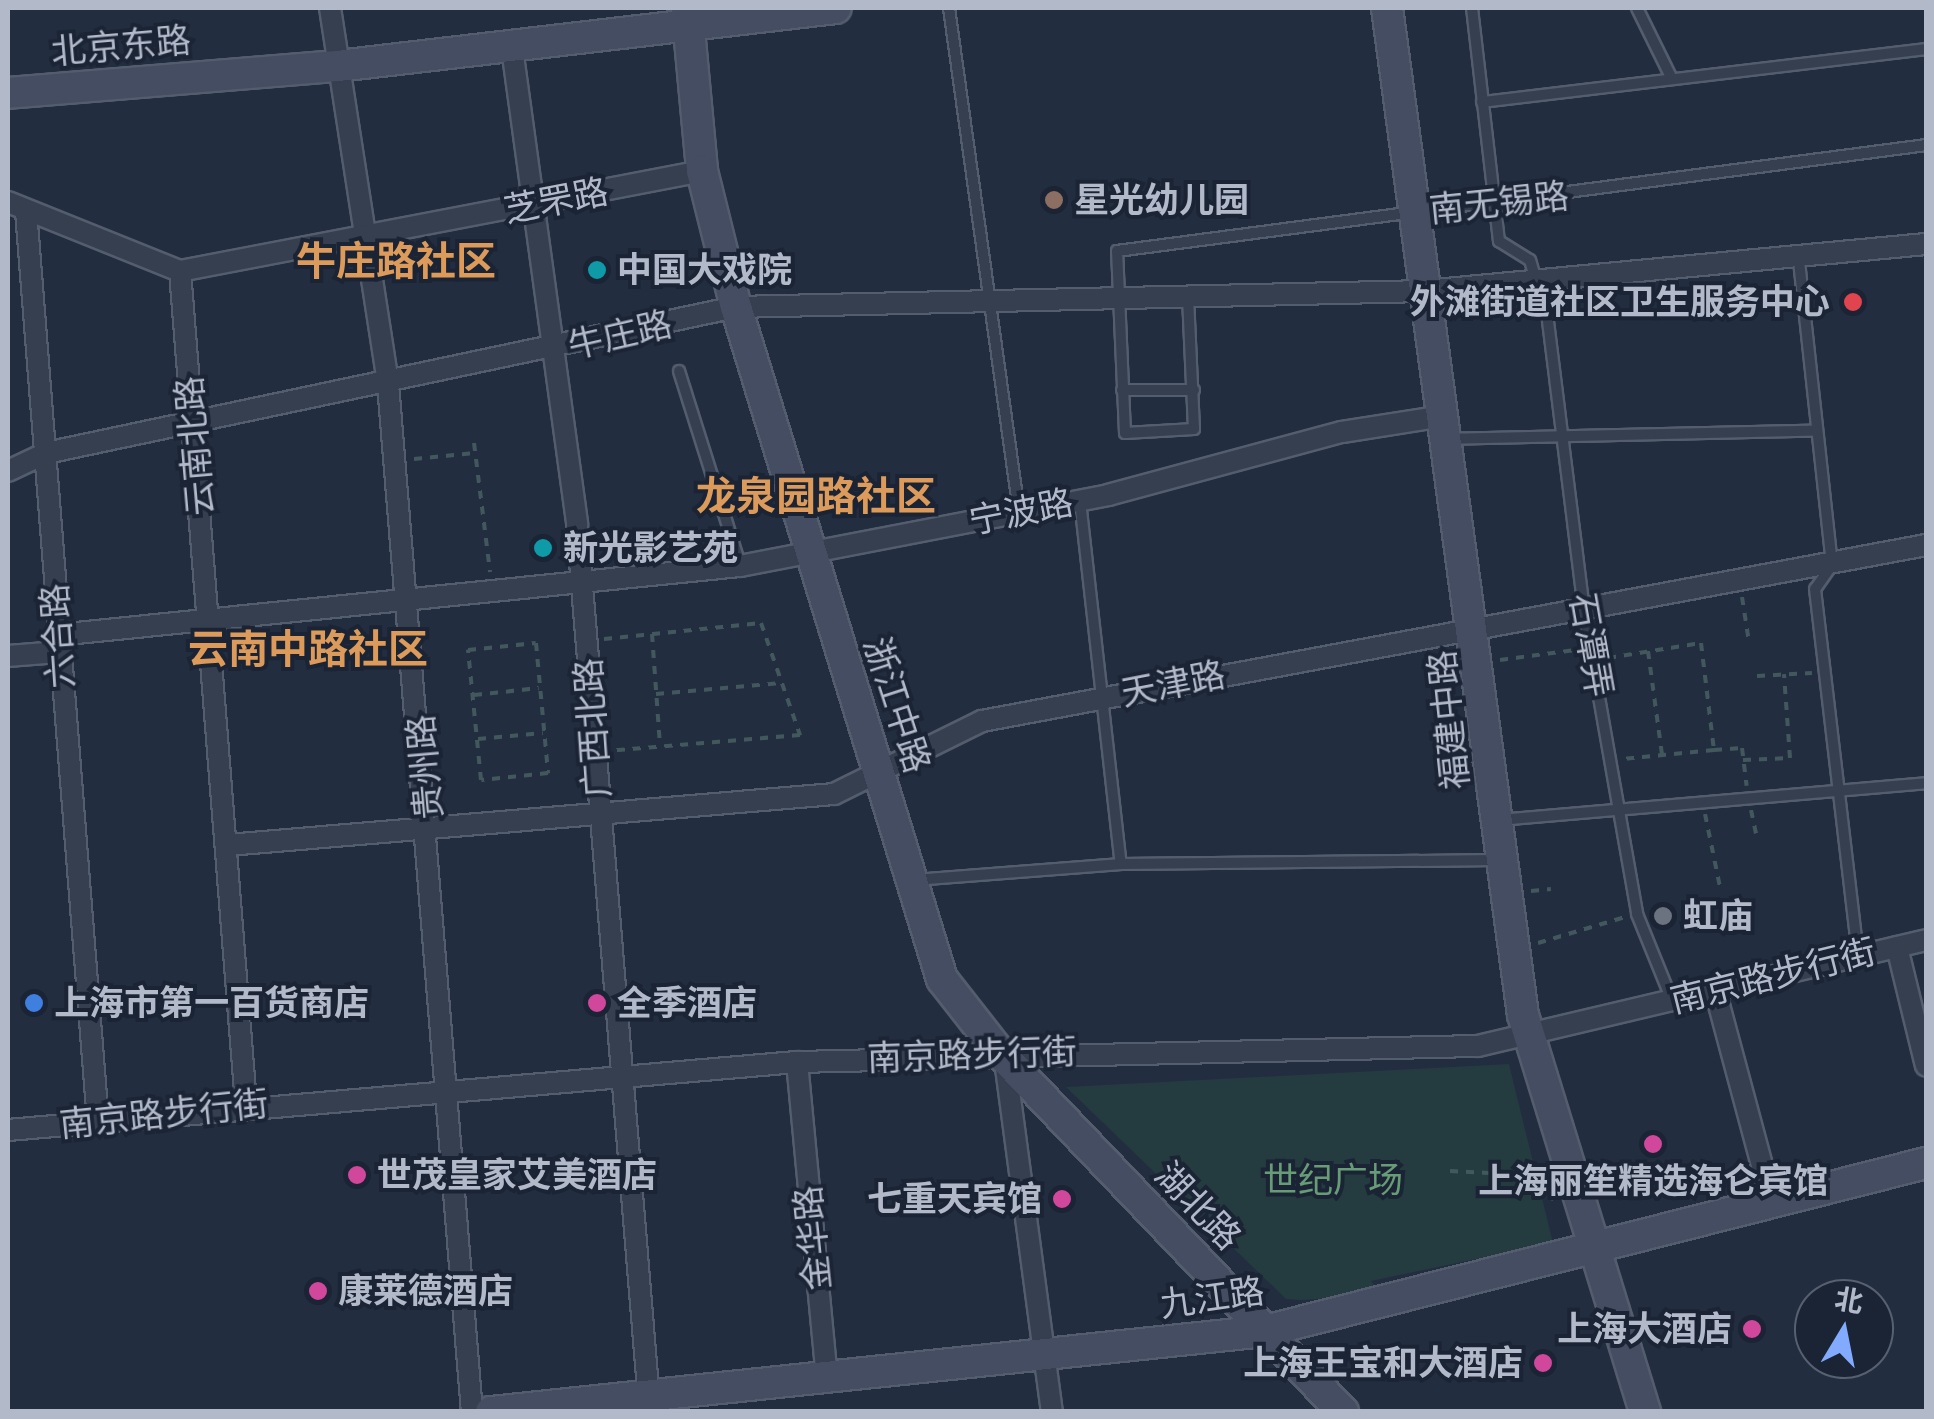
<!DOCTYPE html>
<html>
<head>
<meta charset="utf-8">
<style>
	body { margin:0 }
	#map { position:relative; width:1934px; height:1419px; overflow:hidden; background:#222d3f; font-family:Arial,"Noto Sans SC",sans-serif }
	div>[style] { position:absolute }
	.green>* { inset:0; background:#243b40 }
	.path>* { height:4px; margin-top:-2px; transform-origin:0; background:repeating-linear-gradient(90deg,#42585d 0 8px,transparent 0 16px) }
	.roads { filter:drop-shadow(2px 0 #545d6d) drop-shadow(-2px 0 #545d6d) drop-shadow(0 2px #545d6d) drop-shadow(0 -2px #545d6d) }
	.lane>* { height:10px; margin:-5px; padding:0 5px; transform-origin:5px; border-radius:5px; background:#363f4f }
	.street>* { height:20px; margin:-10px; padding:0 10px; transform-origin:10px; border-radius:10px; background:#363f4f }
	.secondary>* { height:30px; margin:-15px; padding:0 15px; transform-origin:15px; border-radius:15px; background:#444d62 }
	.dots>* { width:28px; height:28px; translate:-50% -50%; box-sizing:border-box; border:5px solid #1b2434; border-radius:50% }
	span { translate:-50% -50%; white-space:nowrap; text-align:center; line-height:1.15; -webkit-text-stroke:8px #1b2434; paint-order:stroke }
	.street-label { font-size:35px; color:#b2baca }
	.poi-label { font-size:35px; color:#b2baca; font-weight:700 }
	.left { translate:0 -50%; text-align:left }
	.right { translate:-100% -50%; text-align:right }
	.park-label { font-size:35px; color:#679c77 }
	.quarter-label { font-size:40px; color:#dc9b5b; font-weight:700 }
	.frame { position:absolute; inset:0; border:10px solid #b2baca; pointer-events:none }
	.north { position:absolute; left:1794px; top:1279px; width:100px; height:100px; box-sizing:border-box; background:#1b2434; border:2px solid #576070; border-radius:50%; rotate:10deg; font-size:28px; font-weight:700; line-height:40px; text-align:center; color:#b2baca }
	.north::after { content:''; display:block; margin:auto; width:35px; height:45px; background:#82abff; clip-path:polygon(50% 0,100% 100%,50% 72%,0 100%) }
</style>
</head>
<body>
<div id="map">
	<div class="green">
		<i style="clip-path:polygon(1509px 1064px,1553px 1243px,1371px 1281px,1381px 1295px,1301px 1300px,1286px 1299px,1066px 1087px)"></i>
	</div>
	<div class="path">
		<i style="left:474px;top:443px;width:130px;rotate:82.9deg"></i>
		<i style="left:414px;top:459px;width:61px;rotate:-5.6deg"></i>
		<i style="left:1742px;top:597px;width:46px;rotate:81.2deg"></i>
		<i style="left:652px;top:634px;width:112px;rotate:85.9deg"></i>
		<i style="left:604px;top:639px;width:158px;rotate:-5.8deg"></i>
		<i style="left:761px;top:623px;width:119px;rotate:70.8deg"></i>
		<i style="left:800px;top:735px;width:185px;rotate:175.3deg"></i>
		<i style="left:536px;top:643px;width:131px;rotate:84.7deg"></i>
		<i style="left:548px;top:773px;width:67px;rotate:174deg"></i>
		<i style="left:481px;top:780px;width:131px;rotate:-95.7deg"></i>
		<i style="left:468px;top:650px;width:68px;rotate:-5.9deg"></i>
		<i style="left:1648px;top:651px;width:104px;rotate:82.3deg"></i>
		<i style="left:1608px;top:658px;width:94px;rotate:-9.2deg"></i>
		<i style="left:1701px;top:643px;width:108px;rotate:83.1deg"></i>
		<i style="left:1714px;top:750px;width:92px;rotate:174.4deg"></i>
		<i style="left:1500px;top:660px;width:76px;rotate:-7.6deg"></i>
		<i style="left:1757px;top:676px;width:55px;rotate:-3.1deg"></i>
		<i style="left:656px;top:694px;width:125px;rotate:-5deg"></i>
		<i style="left:474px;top:695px;width:65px;rotate:-6.1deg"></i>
		<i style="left:478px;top:739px;width:65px;rotate:-5.3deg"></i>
		<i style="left:1714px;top:750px;width:28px;rotate:-4deg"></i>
		<i style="left:1742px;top:748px;width:38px;rotate:83deg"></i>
		<i style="left:1743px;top:760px;width:47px;rotate:-2.4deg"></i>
		<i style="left:1790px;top:758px;width:84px;rotate:-94.1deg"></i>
		<i style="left:1751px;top:810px;width:24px;rotate:78deg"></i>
		<i style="left:1705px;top:814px;width:75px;rotate:78.4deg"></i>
		<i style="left:1531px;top:891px;width:20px;rotate:-6deg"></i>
		<i style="left:1538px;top:943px;width:91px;rotate:-16.6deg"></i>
		<i style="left:1450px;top:1171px;width:59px;rotate:2.9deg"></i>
		<i style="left:1509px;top:1174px;width:51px;rotate:29.6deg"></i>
	</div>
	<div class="roads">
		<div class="lane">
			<i style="left:949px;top:8px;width:509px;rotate:82.09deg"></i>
			<i style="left:1472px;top:8px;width:235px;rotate:83.4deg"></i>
			<i style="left:1499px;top:241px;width:36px;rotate:32deg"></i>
			<i style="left:1530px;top:260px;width:22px;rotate:74deg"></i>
			<i style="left:1637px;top:8px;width:77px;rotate:63.8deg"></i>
			<i style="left:1482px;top:102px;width:447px;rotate:-6.8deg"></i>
			<i style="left:1799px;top:261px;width:306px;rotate:83.8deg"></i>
			<i style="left:1832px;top:565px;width:29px;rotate:125deg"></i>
			<i style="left:1815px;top:589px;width:369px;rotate:83.3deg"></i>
			<i style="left:1543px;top:281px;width:334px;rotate:82.9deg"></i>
			<i style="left:1584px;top:612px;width:307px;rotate:80deg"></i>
			<i style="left:1637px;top:914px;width:93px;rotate:67.9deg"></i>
			<i style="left:1188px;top:297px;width:132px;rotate:87.4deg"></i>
			<i style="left:1194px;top:429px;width:69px;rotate:176.7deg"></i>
			<i style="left:1125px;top:433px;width:182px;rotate:-92.5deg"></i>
			<i style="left:1117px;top:251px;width:816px;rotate:-7.46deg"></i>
			<i style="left:679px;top:371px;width:203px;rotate:72.5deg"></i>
			<i style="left:1122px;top:390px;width:72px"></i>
			<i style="left:1447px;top:439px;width:366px;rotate:-1.3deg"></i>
			<i style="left:1080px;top:501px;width:365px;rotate:83.6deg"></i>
			<i style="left:1498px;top:820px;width:430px;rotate:-4.9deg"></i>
			<i style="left:914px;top:880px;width:208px;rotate:-4.4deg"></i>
			<i style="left:1121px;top:864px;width:375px;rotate:-0.6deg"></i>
		</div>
		<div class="street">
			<i style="left:330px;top:8px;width:380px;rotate:81.2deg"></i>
			<i style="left:388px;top:384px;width:1031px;rotate:85.33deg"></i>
			<i style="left:512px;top:48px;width:481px;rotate:82.2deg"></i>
			<i style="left:577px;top:525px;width:890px;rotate:85.3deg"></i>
			<i style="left:8px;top:202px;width:185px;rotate:21.9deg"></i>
			<i style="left:180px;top:271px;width:531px;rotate:-10.84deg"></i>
			<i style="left:26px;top:211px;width:913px;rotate:85.48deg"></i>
			<i style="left:180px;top:271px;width:836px;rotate:85.47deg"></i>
			<i style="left:8px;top:471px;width:42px;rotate:-25.3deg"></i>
			<i style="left:46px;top:453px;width:705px;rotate:-11.95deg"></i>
			<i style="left:736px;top:307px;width:689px;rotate:-1.33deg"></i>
			<i style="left:1425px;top:291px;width:503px;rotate:-5.36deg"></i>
			<i style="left:57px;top:635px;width:686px;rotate:-5.77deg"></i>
			<i style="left:740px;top:566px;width:375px;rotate:-10.9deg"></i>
			<i style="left:1108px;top:495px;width:242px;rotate:-15.1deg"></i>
			<i style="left:1342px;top:432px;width:102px;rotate:-9deg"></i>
			<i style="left:8px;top:656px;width:50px;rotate:-4.6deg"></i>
			<i style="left:228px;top:845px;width:608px;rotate:-4.81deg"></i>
			<i style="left:834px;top:794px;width:165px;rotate:-26.3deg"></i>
			<i style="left:982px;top:721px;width:960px;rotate:-10.56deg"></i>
			<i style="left:1897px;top:947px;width:122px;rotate:76.3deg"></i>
			<i style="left:1715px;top:990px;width:220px;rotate:75deg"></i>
			<i style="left:797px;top:1062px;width:318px;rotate:84.6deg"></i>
			<i style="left:1006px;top:1068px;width:347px;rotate:82.4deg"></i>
			<i style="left:8px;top:1130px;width:792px;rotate:-4.93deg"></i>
			<i style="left:797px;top:1062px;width:681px;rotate:-1.35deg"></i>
			<i style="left:1478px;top:1046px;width:460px;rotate:-13.3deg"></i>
		</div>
		<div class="secondary">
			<i style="left:687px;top:8px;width:164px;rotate:84.7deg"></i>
			<i style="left:702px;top:171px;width:140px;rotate:76deg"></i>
			<i style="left:736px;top:307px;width:703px;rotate:72.96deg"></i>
			<i style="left:942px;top:979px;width:93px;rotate:52deg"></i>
			<i style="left:999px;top:1052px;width:498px;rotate:46.3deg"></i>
			<i style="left:1387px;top:8px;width:1016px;rotate:82.31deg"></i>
			<i style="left:1523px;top:1015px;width:415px;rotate:72.9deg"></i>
			<i style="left:8px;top:93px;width:331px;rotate:-4.7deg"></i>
			<i style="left:338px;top:66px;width:501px;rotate:-6.64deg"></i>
			<i style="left:491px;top:1412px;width:778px;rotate:-5.97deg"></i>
			<i style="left:1265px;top:1331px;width:682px;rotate:-14.26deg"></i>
		</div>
	</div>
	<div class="dots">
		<i style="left:1054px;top:200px;background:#8d6e63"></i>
		<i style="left:597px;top:270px;background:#0f9aa8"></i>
		<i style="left:1853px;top:302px;background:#e0444e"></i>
		<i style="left:543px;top:548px;background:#0f9aa8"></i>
		<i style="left:1663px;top:916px;background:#6b7280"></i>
		<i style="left:34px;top:1003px;background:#3f7fe0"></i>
		<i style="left:597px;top:1003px;background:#d1479c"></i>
		<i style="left:1653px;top:1144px;background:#d1479c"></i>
		<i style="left:357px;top:1175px;background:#d1479c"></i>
		<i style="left:1062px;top:1199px;background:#d1479c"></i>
		<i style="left:318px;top:1291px;background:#d1479c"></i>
		<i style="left:1752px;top:1329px;background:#d1479c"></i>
		<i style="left:1543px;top:1363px;background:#d1479c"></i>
	</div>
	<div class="street-label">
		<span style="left:121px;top:46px;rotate:-5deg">北京东路</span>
		<span style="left:556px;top:201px;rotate:-11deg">芝罘路</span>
		<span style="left:1499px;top:203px;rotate:-6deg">南无锡路</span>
		<span style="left:620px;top:335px;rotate:-13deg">牛庄路</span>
		<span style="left:195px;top:446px;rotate:-95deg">云南北路</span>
		<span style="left:1021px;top:512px;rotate:-11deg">宁波路</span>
		<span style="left:58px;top:636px;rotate:-94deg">六合路</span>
		<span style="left:1591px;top:645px;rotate:80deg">石潭弄</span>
		<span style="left:1173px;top:684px;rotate:-11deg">天津路</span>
		<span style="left:897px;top:705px;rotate:72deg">浙江中路</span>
		<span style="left:1449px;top:720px;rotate:-96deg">福建中路</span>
		<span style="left:593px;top:728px;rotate:-94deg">广西北路</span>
		<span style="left:425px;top:767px;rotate:-95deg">贵州路</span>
		<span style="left:1773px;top:976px;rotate:-14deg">南京路步行街</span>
		<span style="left:972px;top:1055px;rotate:-2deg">南京路步行街</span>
		<span style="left:164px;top:1114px;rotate:-6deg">南京路步行街</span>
		<span style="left:1198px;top:1206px;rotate:46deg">湖北路</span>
		<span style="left:813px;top:1238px;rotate:-96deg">金华路</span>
		<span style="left:1212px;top:1298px;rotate:-8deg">九江路</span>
	</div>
	<div class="poi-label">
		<span class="left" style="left:1074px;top:200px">星光幼儿园</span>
		<span class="left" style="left:617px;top:270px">中国大戏院</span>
		<span class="right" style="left:1830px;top:302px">外滩街道社区卫生服务中心</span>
		<span class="left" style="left:563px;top:548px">新光影艺苑</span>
		<span class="left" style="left:1683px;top:916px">虹庙</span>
		<span class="left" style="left:54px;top:1003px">上海市第一百货商店</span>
		<span class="left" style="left:617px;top:1003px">全季酒店</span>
		<span class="left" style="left:377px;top:1175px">世茂皇家艾美酒店</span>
		<span style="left:1653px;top:1181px">上海丽笙精选海仑宾馆</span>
		<span class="right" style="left:1042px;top:1199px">七重天宾馆</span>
		<span class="left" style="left:338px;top:1291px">康莱德酒店</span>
		<span class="right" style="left:1732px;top:1329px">上海大酒店</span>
		<span class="right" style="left:1523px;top:1363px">上海王宝和大酒店</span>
	</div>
	<div class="park-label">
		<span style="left:1333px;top:1180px">世纪广场</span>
	</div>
	<div class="quarter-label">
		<span style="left:396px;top:261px">牛庄路社区</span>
		<span style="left:816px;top:496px">龙泉园路社区</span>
		<span style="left:308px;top:649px">云南中路社区</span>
	</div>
	<div class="frame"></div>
	<div class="north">北</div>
</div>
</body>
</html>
